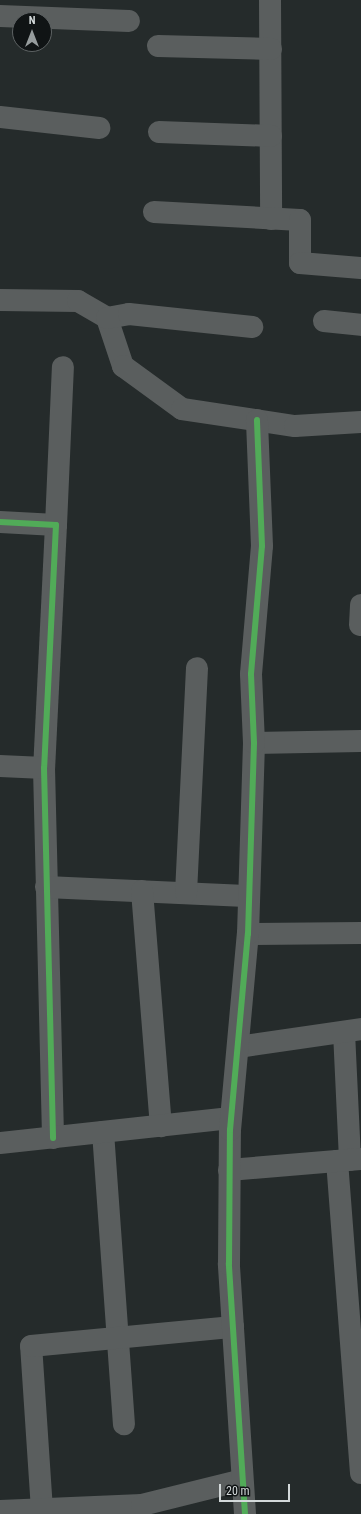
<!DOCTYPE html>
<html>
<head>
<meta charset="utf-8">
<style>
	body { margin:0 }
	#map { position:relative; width:361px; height:1514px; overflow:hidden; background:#252b2b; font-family:"Roboto Condensed",sans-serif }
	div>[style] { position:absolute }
	.minor>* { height:22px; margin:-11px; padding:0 11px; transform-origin:11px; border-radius:11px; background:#5a5e5e }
	.cycleway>* { height:6px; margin:-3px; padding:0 3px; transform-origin:3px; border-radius:3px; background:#51ab58 }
	span { translate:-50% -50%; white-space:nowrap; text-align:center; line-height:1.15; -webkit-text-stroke:3px #101415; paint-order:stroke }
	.north { position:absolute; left:12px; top:12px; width:40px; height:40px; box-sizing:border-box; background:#101415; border:1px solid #5e6364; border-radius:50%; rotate:0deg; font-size:11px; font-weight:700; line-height:16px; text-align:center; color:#d3d9da }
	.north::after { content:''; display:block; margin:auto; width:14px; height:18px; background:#969c9d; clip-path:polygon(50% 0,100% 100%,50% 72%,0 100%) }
	.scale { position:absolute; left:219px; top:1484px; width:71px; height:18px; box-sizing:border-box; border:2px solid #d3d9da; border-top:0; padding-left:5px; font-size:12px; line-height:14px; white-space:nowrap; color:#d3d9da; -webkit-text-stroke:3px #101415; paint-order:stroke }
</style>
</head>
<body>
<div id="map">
	<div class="minor">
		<i style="left:270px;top:0;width:219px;rotate:89.7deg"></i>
		<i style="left:0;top:16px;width:129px;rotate:2.2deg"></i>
		<i style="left:158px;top:46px;width:113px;rotate:1.5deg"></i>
		<i style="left:0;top:117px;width:100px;rotate:6.3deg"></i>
		<i style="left:159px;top:132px;width:112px;rotate:2deg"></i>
		<i style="left:154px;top:212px;width:146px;rotate:3.1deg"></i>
		<i style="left:300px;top:220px;width:43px;rotate:90deg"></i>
		<i style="left:300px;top:263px;width:61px;rotate:4.7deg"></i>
		<i style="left:0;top:300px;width:78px;rotate:0.7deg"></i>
		<i style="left:78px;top:301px;width:34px;rotate:30deg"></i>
		<i style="left:107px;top:318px;width:51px;rotate:71.6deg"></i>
		<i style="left:123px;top:366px;width:73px;rotate:36.1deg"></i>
		<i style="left:182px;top:409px;width:114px;rotate:8.6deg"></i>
		<i style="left:295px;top:426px;width:66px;rotate:-3.5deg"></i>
		<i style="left:107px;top:318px;width:22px;rotate:-10deg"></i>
		<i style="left:129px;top:314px;width:124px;rotate:6deg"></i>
		<i style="left:324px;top:321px;width:37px;rotate:6deg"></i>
		<i style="left:0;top:522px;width:56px;rotate:3.1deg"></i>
		<i style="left:56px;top:525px;width:243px;rotate:92.8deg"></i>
		<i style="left:44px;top:768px;width:370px;rotate:88.6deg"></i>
		<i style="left:56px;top:525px;width:158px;rotate:-87.5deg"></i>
		<i style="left:360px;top:625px;width:20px;rotate:-87deg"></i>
		<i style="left:254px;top:743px;width:107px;rotate:-1.1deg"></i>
		<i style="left:0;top:766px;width:44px;rotate:2.6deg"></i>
		<i style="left:46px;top:887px;width:200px;rotate:2.6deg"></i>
		<i style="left:142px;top:891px;width:236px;rotate:85.4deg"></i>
		<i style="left:186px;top:893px;width:225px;rotate:-87.2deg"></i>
		<i style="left:248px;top:934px;width:113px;rotate:-0.5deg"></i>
		<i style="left:344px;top:1032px;width:128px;rotate:87.3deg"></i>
		<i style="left:238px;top:1047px;width:124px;rotate:-8.3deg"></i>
		<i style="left:103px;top:1132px;width:293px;rotate:85.9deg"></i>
		<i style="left:0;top:1143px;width:232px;rotate:-6.2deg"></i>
		<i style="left:337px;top:1161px;width:313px;rotate:85.6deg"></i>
		<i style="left:229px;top:1170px;width:132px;rotate:-4.8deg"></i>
		<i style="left:42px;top:1510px;width:164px;rotate:-93.8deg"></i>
		<i style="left:31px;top:1346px;width:203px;rotate:-5.4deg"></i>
		<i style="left:0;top:1511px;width:142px;rotate:-2.4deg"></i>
		<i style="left:142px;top:1505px;width:103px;rotate:-14deg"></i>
		<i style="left:245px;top:1514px;width:251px;rotate:-93.7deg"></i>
		<i style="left:229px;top:1264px;width:134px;rotate:-89.6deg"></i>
		<i style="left:230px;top:1130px;width:197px;rotate:-84.8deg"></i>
		<i style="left:248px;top:934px;width:191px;rotate:-88.2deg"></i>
		<i style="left:254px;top:743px;width:69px;rotate:-92.5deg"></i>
		<i style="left:251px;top:674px;width:128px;rotate:-85.1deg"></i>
		<i style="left:262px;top:546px;width:126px;rotate:-92.3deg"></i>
	</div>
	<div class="cycleway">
		<i style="left:0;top:522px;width:56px;rotate:3.1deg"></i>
		<i style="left:56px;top:525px;width:243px;rotate:92.8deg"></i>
		<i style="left:44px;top:768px;width:370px;rotate:88.6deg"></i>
		<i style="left:245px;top:1514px;width:251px;rotate:-93.7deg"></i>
		<i style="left:229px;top:1264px;width:134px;rotate:-89.6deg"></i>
		<i style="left:230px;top:1130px;width:197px;rotate:-84.8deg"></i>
		<i style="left:248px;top:934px;width:191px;rotate:-88.2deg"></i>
		<i style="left:254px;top:743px;width:69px;rotate:-92.5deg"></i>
		<i style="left:251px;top:674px;width:128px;rotate:-85.1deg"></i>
		<i style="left:262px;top:546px;width:126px;rotate:-92.3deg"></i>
	</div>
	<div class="north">N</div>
	<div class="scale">20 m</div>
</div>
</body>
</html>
